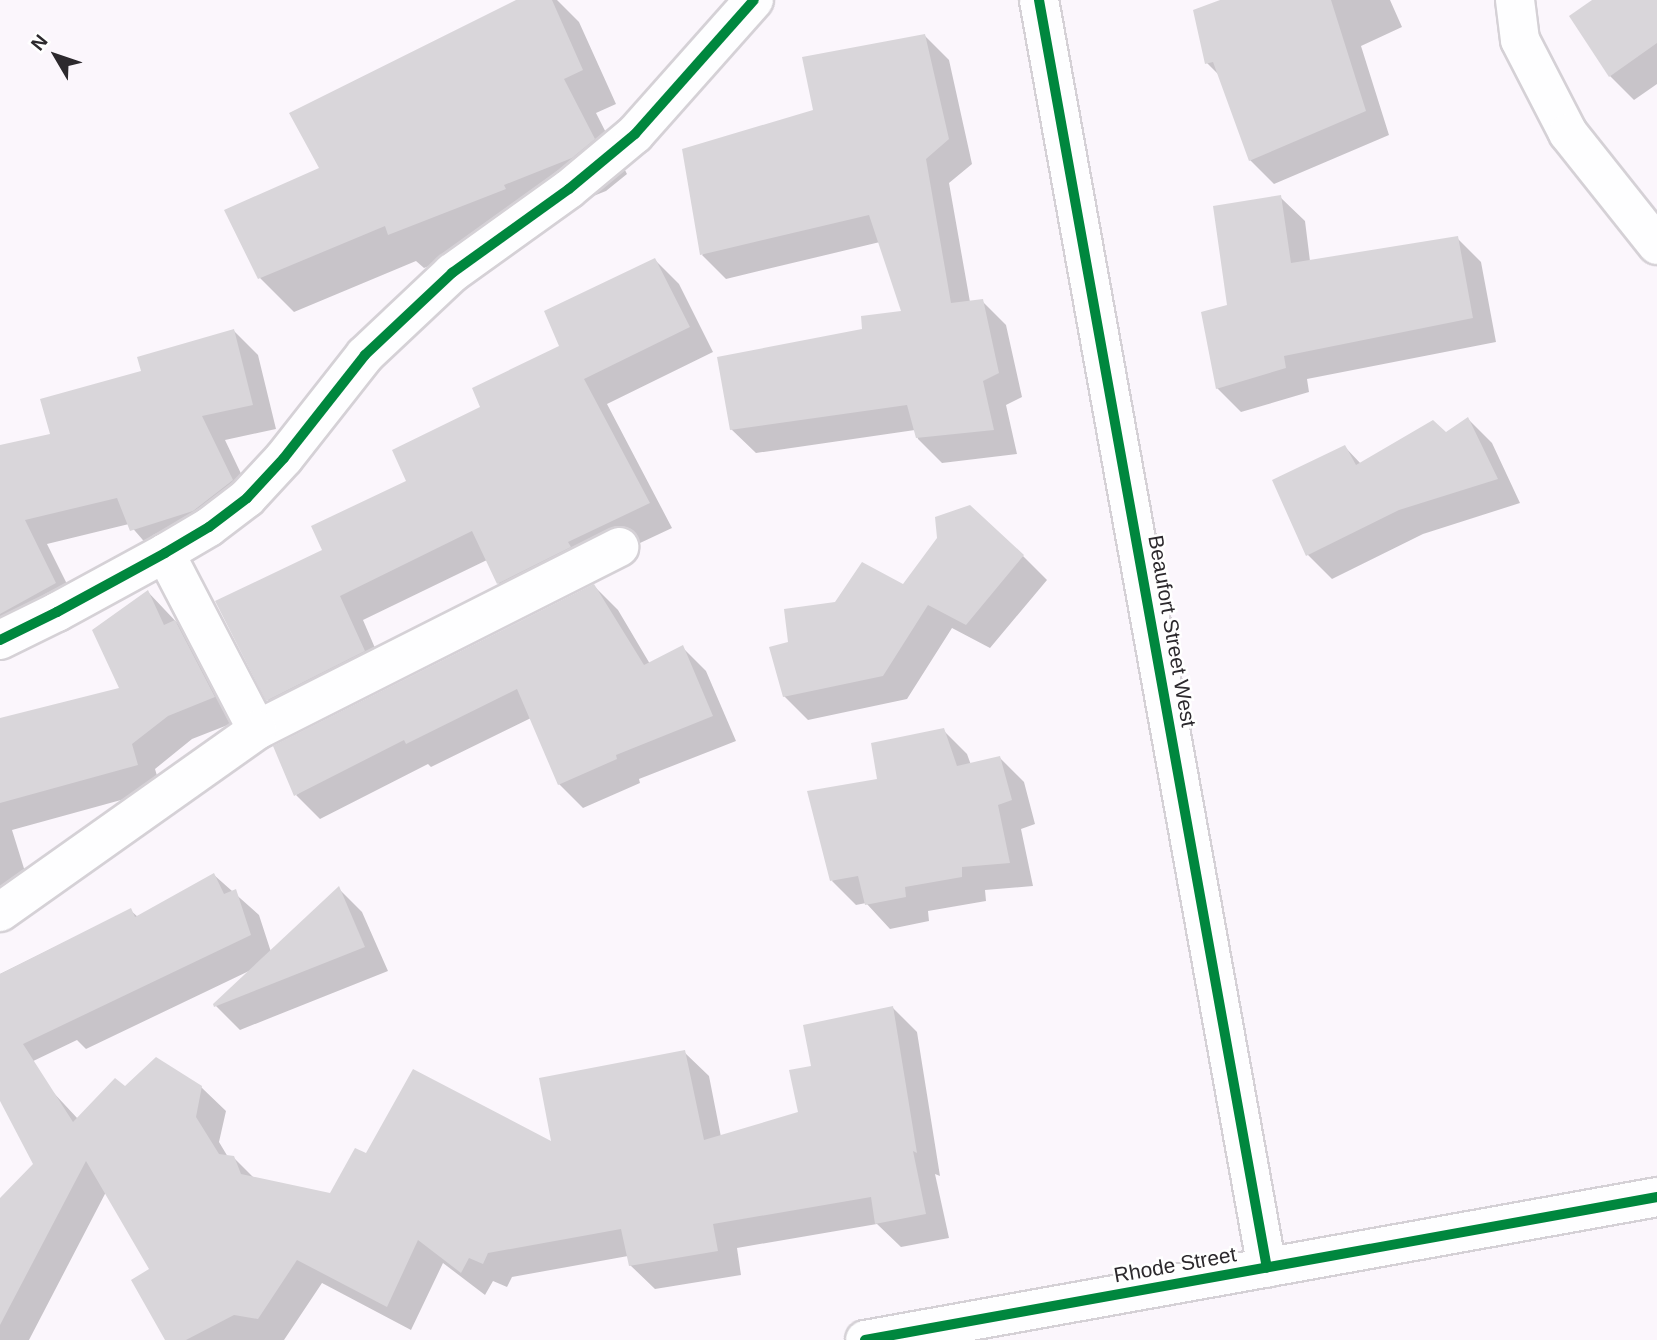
<!DOCTYPE html>
<html>
<head>
<meta charset="utf-8">
<style>
	body { margin:0 }
	#map { position:relative; width:1657px; height:1340px; overflow:hidden; background:#fbf6fc; font-family:Helvetica,sans-serif }
	div>[style] { position:absolute }
	.shadow>* { inset:0; background:#0003 }
	.building>* { inset:0; background:#d9d6da }
	.roads { filter:drop-shadow(2px 0 #d5d1d6) drop-shadow(-2px 0 #d5d1d6) drop-shadow(0 2px #d5d1d6) drop-shadow(0 -2px #d5d1d6) }
	.street>* { height:38px; margin:-19px; padding:0 19px; transform-origin:19px; border-radius:19px; background:#fefeff }
	.cycleway>* { height:10px; margin:-5px; padding:0 5px; transform-origin:5px; border-radius:5px; background:#00873e }
	span { translate:-50% -50%; white-space:nowrap; text-align:center; line-height:1.15; -webkit-text-stroke:5px #fff; paint-order:stroke }
	.street-label { font-size:21px; color:#2c292d }
	.north { position:absolute; left:21px; top:21px; width:70px; height:70px; -webkit-text-stroke:5px #fff; paint-order:stroke; rotate:309deg; font-size:19px; font-weight:700; line-height:28px; text-align:center; color:#2c292d }
	.north::after { content:''; display:block; margin:auto; width:24px; height:32px; background:#2c292d; clip-path:polygon(50% 0,100% 100%,50% 72%,0 100%) }
</style>
</head>
<body>
<div id="map">
	<div class="shadow">
		<i style="clip-path:polygon(520px 0,557px 0,579px 22px,616px 104px,596px 113px,627px 174px,606px 191px,536px 219px,539px 223px,424px 268px,416px 261px,294px 312px,260px 278px,226px 211px,321px 169px)"></i>
		<i style="clip-path:polygon(1224px 0,1390px 0,1402px 27px,1361px 46px,1389px 135px,1274px 184px,1250px 160px,1219px 75px,1207px 63px)"></i>
		<i style="clip-path:polygon(1595px 0,1657px 0,1657px 84px,1634px 100px,1610px 76px)"></i>
		<i style="clip-path:polygon(925px 36px,949px 60px,972px 164px,949px 183px,970px 302px,982px 301px,1006px 325px,1022px 397px,1006px 405px,1017px 454px,942px 463px,918px 439px,915px 430px,756px 453px,731px 429px,863px 331px,903px 312px,880px 242px,726px 279px,702px 255px,816px 111px)"></i>
		<i style="clip-path:polygon(1280px 197px,1305px 221px,1310px 261px,1457px 238px,1481px 262px,1496px 342px,1307px 379px,1309px 392px,1241px 412px,1217px 388px,1229px 306px)"></i>
		<i style="clip-path:polygon(655px 260px,679px 284px,713px 352px,607px 404px,672px 528px,591px 566px,522px 607px,498px 583px,487px 560px,363px 620px,387px 676px,292px 724px,268px 700px,325px 551px,408px 482px,483px 408px,561px 347px)"></i>
		<i style="clip-path:polygon(234px 331px,258px 355px,276px 429px,225px 440px,256px 505px,155px 554px,129px 524px,47px 544px,79px 608px,0 641px,0 447px,52px 435px,143px 372px)"></i>
		<i style="clip-path:polygon(1468px 419px,1492px 443px,1520px 503px,1423px 534px,1332px 579px,1308px 555px,1274px 481px,1345px 447px,1361px 464px,1446px 435px)"></i>
		<i style="clip-path:polygon(1023px 556px,1047px 580px,990px 648px,952px 628px,907px 699px,808px 720px,784px 696px,790px 643px,836px 604px)"></i>
		<i style="clip-path:polygon(594px 586px,618px 610px,650px 664px,682px 647px,706px 671px,736px 741px,639px 779px,640px 783px,583px 808px,559px 784px,531px 718px,431px 767px,428px 764px,320px 819px,296px 795px)"></i>
		<i style="clip-path:polygon(148px 592px,199px 646px,238px 721px,192px 739px,155px 769px,161px 789px,12px 830px,32px 894px,0 902px,0 720px,121px 689px)"></i>
		<i style="clip-path:polygon(943px 730px,967px 754px,971px 765px,1000px 758px,1024px 782px,1035px 824px,1021px 829px,1033px 886px,985px 890px,986px 901px,928px 911px,929px 921px,890px 929px,866px 903px,856px 905px,832px 881px,879px 780px)"></i>
		<i style="clip-path:polygon(214px 875px,259px 915px,271px 952px,339px 889px,362px 912px,388px 971px,240px 1030px,215px 1005px,249px 971px,86px 1049px,77px 1040px,0 1077px,0 974px,130px 910px,138px 917px)"></i>
		<i style="clip-path:polygon(893px 1008px,917px 1032px,940px 1176px,935px 1174px,949px 1238px,901px 1247px,877px 1224px,737px 1248px,741px 1275px,655px 1289px,630px 1265px,628px 1256px,512px 1277px,507px 1287px,493px 1281px,485px 1295px,443px 1263px,411px 1330px,322px 1283px,284px 1340px,167px 1340px,152px 1270px,106px 1192px,29px 1340px,0 1340px,0 1200px,35px 1164px,51px 1090px,78px 1119px,125px 1089px,201px 1087px,226px 1111px,219px 1142px,228px 1157px,233px 1157px,255px 1179px,331px 1195px,367px 1155px,553px 1144px,684px 1052px,709px 1076px,721px 1137px,800px 1113px,813px 1067px)"></i>
	</div>
	<div class="building">
		<i style="clip-path:polygon(516px 0,552px 0,583px 70px,564px 79px,595px 139px,572px 158px,504px 185px,506px 189px,388px 235px,385px 226px,258px 279px,224px 210px,319px 168px,289px 113px)"></i>
		<i style="clip-path:polygon(1220px 0,1331px 0,1366px 111px,1249px 161px,1213px 62px,1205px 64px,1193px 10px)"></i>
		<i style="clip-path:polygon(1592px 0,1657px 0,1657px 43px,1609px 77px,1569px 16px)"></i>
		<i style="clip-path:polygon(925px 34px,949px 139px,926px 159px,951px 303px,983px 299px,999px 373px,983px 381px,994px 430px,916px 438px,907px 405px,730px 430px,717px 357px,862px 329px,861px 316px,901px 311px,869px 215px,700px 255px,682px 149px,813px 110px,802px 57px)"></i>
		<i style="clip-path:polygon(1281px 195px,1291px 263px,1458px 236px,1473px 318px,1284px 356px,1286px 368px,1216px 389px,1201px 312px,1227px 305px,1213px 206px)"></i>
		<i style="clip-path:polygon(655px 258px,690px 327px,584px 379px,650px 503px,568px 542px,571px 547px,497px 584px,472px 531px,340px 596px,365px 651px,266px 701px,215px 601px,322px 550px,311px 526px,406px 481px,392px 450px,480px 407px,472px 388px,559px 346px,544px 311px)"></i>
		<i style="clip-path:polygon(234px 329px,253px 405px,202px 416px,233px 480px,193px 511px,130px 531px,117px 498px,25px 520px,56px 583px,0 614px,0 445px,50px 434px,40px 399px,141px 371px,137px 357px)"></i>
		<i style="clip-path:polygon(1468px 417px,1498px 479px,1399px 510px,1306px 556px,1272px 480px,1345px 445px,1356px 465px,1433px 420px,1446px 432px)"></i>
		<i style="clip-path:polygon(970px 505px,1024px 555px,966px 625px,928px 605px,883px 676px,783px 697px,769px 647px,788px 642px,784px 609px,835px 602px,862px 562px,903px 584px,937px 538px,935px 517px)"></i>
		<i style="clip-path:polygon(594px 584px,644px 665px,683px 645px,713px 716px,616px 755px,617px 759px,558px 785px,517px 689px,406px 744px,404px 740px,294px 796px,273px 746px)"></i>
		<i style="clip-path:polygon(148px 590px,164px 625px,175px 620px,215px 697px,168px 716px,132px 744px,138px 765px,0 803px,0 718px,119px 688px,92px 630px)"></i>
		<i style="clip-path:polygon(944px 728px,957px 766px,1000px 756px,1012px 800px,998px 805px,1010px 863px,962px 867px,962px 877px,905px 887px,906px 897px,865px 905px,858px 876px,830px 881px,807px 791px,877px 779px,871px 743px)"></i>
		<i style="clip-path:polygon(214px 873px,224px 894px,236px 889px,251px 935px,23px 1044px,73px 1122px,115px 1078px,125px 1086px,156px 1057px,202px 1086px,196px 1117px,219px 1154px,234px 1156px,241px 1174px,330px 1193px,355px 1148px,366px 1153px,413px 1069px,551px 1141px,539px 1078px,685px 1050px,704px 1140px,798px 1112px,789px 1070px,811px 1066px,803px 1025px,893px 1006px,917px 1153px,913px 1151px,926px 1214px,875px 1224px,871px 1197px,713px 1224px,718px 1251px,629px 1266px,621px 1229px,488px 1253px,483px 1264px,469px 1258px,461px 1273px,418px 1240px,387px 1307px,297px 1260px,258px 1319px,234px 1315px,186px 1340px,165px 1340px,131px 1280px,149px 1269px,86px 1161px,0 1325px,0 1198px,33px 1164px,0 1101px,0 974px,131px 908px,135px 917px)"></i>
		<i style="clip-path:polygon(339px 886px,365px 947px,214px 1007px,213px 1004px)"></i>
	</div>
	<div class="roads">
		<div class="street">
			<i style="left:1039px;top:0;width:1288px;rotate:79.81deg"></i>
			<i style="left:1515px;top:0;width:40px;rotate:82.9deg"></i>
			<i style="left:1520px;top:40px;width:105px;rotate:62.7deg"></i>
			<i style="left:1568px;top:133px;width:143px;rotate:51.5deg"></i>
			<i style="left:165px;top:553px;width:199px;rotate:62.5deg"></i>
			<i style="left:257px;top:730px;width:406px;rotate:-26.8deg"></i>
			<i style="left:0;top:640px;width:64px;rotate:-26.2deg"></i>
			<i style="left:57px;top:612px;width:123px;rotate:-28.6deg"></i>
			<i style="left:165px;top:553px;width:51px;rotate:-30.6deg"></i>
			<i style="left:209px;top:527px;width:48px;rotate:-37.3deg"></i>
			<i style="left:247px;top:498px;width:54px;rotate:-47.2deg"></i>
			<i style="left:284px;top:458px;width:131px;rotate:-51.8deg"></i>
			<i style="left:365px;top:355px;width:120px;rotate:-43.3deg"></i>
			<i style="left:452px;top:273px;width:144px;rotate:-35.7deg"></i>
			<i style="left:569px;top:189px;width:86px;rotate:-39.8deg"></i>
			<i style="left:635px;top:134px;width:179px;rotate:-48.4deg"></i>
			<i style="left:0;top:912px;width:315px;rotate:-35.3deg"></i>
			<i style="left:865px;top:1340px;width:805px;rotate:-10.23deg"></i>
		</div>
	</div>
	<div class="cycleway">
		<i style="left:1039px;top:0;width:1288px;rotate:79.81deg"></i>
		<i style="left:0;top:640px;width:64px;rotate:-26.2deg"></i>
		<i style="left:57px;top:612px;width:123px;rotate:-28.6deg"></i>
		<i style="left:165px;top:553px;width:51px;rotate:-30.6deg"></i>
		<i style="left:209px;top:527px;width:48px;rotate:-37.3deg"></i>
		<i style="left:247px;top:498px;width:54px;rotate:-47.2deg"></i>
		<i style="left:284px;top:458px;width:131px;rotate:-51.8deg"></i>
		<i style="left:365px;top:355px;width:120px;rotate:-43.3deg"></i>
		<i style="left:452px;top:273px;width:144px;rotate:-35.7deg"></i>
		<i style="left:569px;top:189px;width:86px;rotate:-39.8deg"></i>
		<i style="left:635px;top:134px;width:179px;rotate:-48.4deg"></i>
		<i style="left:865px;top:1340px;width:805px;rotate:-10.23deg"></i>
	</div>
	<div class="street-label">
		<span style="left:1172px;top:631px;rotate:80deg">Beaufort Street West</span>
		<span style="left:1175px;top:1265px;rotate:-10deg">Rhode Street</span>
	</div>
	<div class="north">N</div>
</div>
</body>
</html>
